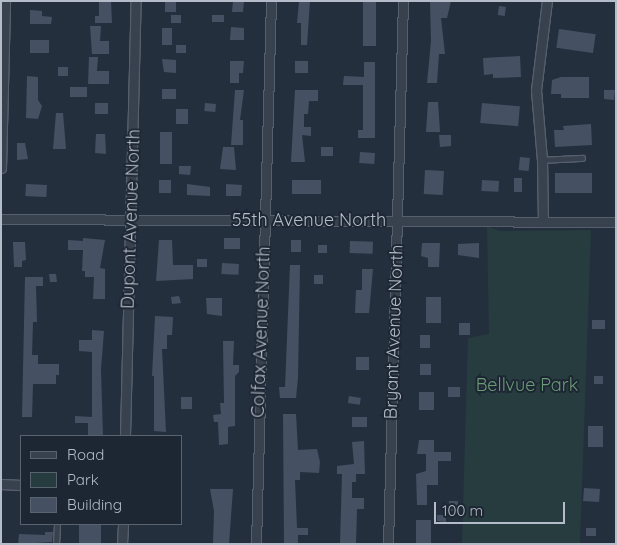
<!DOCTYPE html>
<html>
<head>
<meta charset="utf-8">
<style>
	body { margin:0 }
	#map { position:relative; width:617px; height:545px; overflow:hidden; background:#242f3e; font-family:Quicksand,sans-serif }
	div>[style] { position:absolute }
	.green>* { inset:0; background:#263c3f }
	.building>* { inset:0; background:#455162; transform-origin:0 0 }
	.roads { filter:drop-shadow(1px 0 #565f6c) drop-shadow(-1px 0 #565f6c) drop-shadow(0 1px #565f6c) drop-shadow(0 -1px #565f6c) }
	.lane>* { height:4.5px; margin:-2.25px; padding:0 2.25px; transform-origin:2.25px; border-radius:2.25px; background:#38414e }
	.street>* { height:9px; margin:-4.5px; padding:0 4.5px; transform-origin:4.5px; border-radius:4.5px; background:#38414e }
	span { translate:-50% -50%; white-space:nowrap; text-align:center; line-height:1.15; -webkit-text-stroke:4px #1d2633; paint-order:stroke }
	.street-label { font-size:18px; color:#b4bcc9 }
	.park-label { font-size:18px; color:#6b9a76 }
	.frame { position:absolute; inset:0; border:2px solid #b4bcc9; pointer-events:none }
	.legend { position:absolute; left:20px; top:435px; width:162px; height:90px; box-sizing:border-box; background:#1d2633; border:1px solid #59626f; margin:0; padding:6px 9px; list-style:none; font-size:15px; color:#b4bcc9 }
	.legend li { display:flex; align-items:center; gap:10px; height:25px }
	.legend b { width:25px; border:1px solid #59626f }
	.scale { position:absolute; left:434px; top:502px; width:131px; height:22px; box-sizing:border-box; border:2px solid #b4bcc9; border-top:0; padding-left:6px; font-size:15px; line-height:18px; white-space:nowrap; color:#b4bcc9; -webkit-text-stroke:4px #1d2633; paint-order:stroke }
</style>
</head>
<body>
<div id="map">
	<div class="green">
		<i style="clip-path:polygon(487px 226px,499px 231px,591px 230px,580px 544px,462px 544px,468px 338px,489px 334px)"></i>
	</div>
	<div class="building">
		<i style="clip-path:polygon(99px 1px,111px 1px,112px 23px,95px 23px,95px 16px,99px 16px)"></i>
		<i style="left:165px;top:1px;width:11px;height:11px"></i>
		<i style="clip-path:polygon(233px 1px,244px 1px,243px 12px,232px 12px)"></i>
		<i style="clip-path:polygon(299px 1px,310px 1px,307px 45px,301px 45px,301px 23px,297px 23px)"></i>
		<i style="left:363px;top:1px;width:13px;height:45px"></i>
		<i style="clip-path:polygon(430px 1px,451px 1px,447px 18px,441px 18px,445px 54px,439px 54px,437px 83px,427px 83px,431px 41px)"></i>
		<i style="left:499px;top:6px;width:7px;height:9px;rotate:8deg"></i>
		<i style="clip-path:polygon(30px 10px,42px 11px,42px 16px,52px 17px,51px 24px,30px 24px)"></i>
		<i style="left:171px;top:15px;width:10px;height:8px"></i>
		<i style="left:212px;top:15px;width:12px;height:7px"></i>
		<i style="clip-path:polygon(90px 26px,101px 26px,100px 41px,109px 41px,109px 54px,92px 54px)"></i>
		<i style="clip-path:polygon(231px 27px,244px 28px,244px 40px,230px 40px)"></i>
		<i style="left:162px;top:28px;width:10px;height:17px"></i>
		<i style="left:559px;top:29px;width:37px;height:19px;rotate:8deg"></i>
		<i style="left:30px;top:40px;width:19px;height:13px"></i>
		<i style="left:176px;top:45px;width:10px;height:8px"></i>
		<i style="clip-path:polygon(520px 56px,521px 77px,493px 78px,493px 74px,484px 75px,483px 58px)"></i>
		<i style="clip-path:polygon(89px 57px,98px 57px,97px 71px,109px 71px,109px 84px,88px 84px)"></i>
		<i style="clip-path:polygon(162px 59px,176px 60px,176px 73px,164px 72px)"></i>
		<i style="clip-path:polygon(230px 61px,244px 61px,243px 73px,239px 73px,239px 83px,230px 83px)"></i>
		<i style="left:295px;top:61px;width:13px;height:12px"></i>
		<i style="clip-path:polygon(364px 62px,375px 62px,375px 138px,358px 138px,358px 130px,363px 130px,363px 85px,343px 85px,344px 76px,364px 77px)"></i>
		<i style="left:58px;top:67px;width:10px;height:9px"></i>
		<i style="clip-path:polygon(27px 76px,38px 77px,38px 100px,42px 106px,38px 119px,26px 118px)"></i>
		<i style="clip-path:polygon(561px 77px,589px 77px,589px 98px,561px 98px,561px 94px,551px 94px,552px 80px)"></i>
		<i style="left:70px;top:87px;width:17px;height:10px"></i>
		<i style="left:162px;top:89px;width:14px;height:10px"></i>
		<i style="clip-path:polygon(235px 90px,244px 90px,240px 120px,243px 120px,243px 145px,231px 145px)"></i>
		<i style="clip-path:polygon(295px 90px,318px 90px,318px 101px,309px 101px,308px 114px,304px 114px,304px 127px,311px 127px,311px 136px,302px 135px,305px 162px,291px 162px)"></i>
		<i style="clip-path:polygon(604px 90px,615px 90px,614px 100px,604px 99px)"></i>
		<i style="clip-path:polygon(428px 102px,438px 102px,440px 132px,426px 132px)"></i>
		<i style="left:95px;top:103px;width:13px;height:11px"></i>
		<i style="left:205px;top:103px;width:11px;height:8px;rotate:5deg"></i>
		<i style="left:482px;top:103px;width:38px;height:20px;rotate:5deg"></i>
		<i style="left:176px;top:109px;width:12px;height:15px"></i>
		<i style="clip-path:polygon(56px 113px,63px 113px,66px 149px,53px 149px)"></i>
		<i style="clip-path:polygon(591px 124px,592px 145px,555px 147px,554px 130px,564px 130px,563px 126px)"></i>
		<i style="left:160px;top:132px;width:12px;height:32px"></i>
		<i style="clip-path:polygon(96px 134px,105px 134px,106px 154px,95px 153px)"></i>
		<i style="clip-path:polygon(439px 135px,451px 135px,451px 146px,440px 147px)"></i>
		<i style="clip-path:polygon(17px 143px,25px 143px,28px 159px,17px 160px)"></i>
		<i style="clip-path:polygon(223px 147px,234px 147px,236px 170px,220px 169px)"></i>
		<i style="left:333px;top:147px;width:9px;height:12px;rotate:90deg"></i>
		<i style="left:360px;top:152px;width:15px;height:11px;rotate:4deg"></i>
		<i style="left:520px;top:157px;width:10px;height:13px;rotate:6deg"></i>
		<i style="clip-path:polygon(179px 166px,191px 166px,190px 175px,179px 174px)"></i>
		<i style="left:425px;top:170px;width:19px;height:24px;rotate:3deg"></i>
		<i style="left:555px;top:173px;width:37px;height:20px"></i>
		<i style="left:514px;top:178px;width:8px;height:14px"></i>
		<i style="left:159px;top:180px;width:12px;height:13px"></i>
		<i style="left:321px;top:180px;width:14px;height:29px;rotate:90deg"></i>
		<i style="left:482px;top:180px;width:17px;height:11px;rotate:3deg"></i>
		<i style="left:26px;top:184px;width:21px;height:12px;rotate:3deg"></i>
		<i style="clip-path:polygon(187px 184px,210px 187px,210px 196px,187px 195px)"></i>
		<i style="clip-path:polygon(226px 184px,242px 185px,241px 196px,226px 196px)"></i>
		<i style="clip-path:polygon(83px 238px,105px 240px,100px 268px,105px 269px,105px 299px,93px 299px,94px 277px,85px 277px,85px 271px,82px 271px,83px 250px,68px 250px,68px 240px,83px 241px)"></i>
		<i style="left:224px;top:238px;width:16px;height:11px"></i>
		<i style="clip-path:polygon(159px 240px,172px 240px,173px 265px,193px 265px,193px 279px,156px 281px)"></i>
		<i style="left:291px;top:240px;width:10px;height:12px"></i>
		<i style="left:350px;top:241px;width:23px;height:12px;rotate:2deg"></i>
		<i style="clip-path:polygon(13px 242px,25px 242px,26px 260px,22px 261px,22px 267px,14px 267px)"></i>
		<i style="clip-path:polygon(422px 243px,440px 243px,439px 267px,428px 267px,428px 258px,421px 256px)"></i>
		<i style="clip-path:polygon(479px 243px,479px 258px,458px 255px,458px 244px)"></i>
		<i style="left:318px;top:245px;width:9px;height:8px"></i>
		<i style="left:197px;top:259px;width:10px;height:8px"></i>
		<i style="left:222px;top:263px;width:17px;height:11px;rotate:3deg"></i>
		<i style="clip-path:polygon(290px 265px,300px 265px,298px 378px,296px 398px,280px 398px,279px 387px,285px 387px)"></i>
		<i style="clip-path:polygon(362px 269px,373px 269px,369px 313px,355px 313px,356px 290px,362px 290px)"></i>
		<i style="clip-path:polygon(49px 274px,56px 274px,57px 282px,50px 282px)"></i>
		<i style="left:314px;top:275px;width:9px;height:9px"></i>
		<i style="clip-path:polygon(25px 277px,43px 277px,43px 286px,36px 286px,37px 322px,33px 322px,32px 355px,38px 355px,38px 364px,59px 364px,59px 375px,56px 375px,56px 384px,33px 384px,32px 417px,22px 417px)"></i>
		<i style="clip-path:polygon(179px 296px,181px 303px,172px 304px,171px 297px)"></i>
		<i style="left:426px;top:297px;width:15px;height:26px"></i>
		<i style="clip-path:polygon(206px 298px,222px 298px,222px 316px,207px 314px)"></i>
		<i style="clip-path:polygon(155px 316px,173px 317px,172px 335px,167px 335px,167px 349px,162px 349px,166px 432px,154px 431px,154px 376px,152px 376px)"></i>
		<i style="left:592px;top:320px;width:13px;height:9px"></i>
		<i style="left:459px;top:323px;width:11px;height:12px"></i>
		<i style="clip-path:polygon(92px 330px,104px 331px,101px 369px,103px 436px,88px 436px,88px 423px,75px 423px,75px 416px,92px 417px,92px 352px,79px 351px,79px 340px,92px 340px)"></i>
		<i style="left:420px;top:335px;width:10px;height:13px"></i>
		<i style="clip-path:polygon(223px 341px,234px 341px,233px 365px,239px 365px,239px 372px,235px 376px,235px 426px,228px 427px,228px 444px,219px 445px,218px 422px,214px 422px,213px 415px,221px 414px,220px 403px,224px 403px)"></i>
		<i style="left:356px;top:357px;width:13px;height:13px"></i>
		<i style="left:420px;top:364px;width:11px;height:11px"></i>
		<i style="left:594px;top:376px;width:9px;height:8px"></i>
		<i style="left:448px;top:387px;width:12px;height:10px"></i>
		<i style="left:419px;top:392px;width:15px;height:18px"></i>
		<i style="left:349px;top:396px;width:12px;height:7px;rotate:9deg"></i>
		<i style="left:181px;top:397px;width:11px;height:12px"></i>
		<i style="clip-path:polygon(283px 414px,296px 414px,298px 450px,317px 449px,320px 462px,319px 473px,300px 472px,300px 480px,295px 480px,297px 528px,308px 528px,308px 535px,298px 535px,298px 544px,284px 544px)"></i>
		<i style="left:352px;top:417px;width:15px;height:10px"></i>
		<i style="left:588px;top:426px;width:15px;height:21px"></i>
		<i style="clip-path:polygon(419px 440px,434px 440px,434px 452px,451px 452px,451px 461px,438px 461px,438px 485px,427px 485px,427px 505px,417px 505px,416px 474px,426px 471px,426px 454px,417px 454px)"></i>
		<i style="clip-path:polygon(364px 441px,365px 474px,356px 474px,356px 482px,352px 482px,352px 498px,364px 498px,364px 509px,357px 509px,356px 544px,340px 544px,342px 474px,337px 474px,337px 466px,354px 464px,352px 442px)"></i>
		<i style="left:584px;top:488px;width:16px;height:13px;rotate:4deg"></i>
		<i style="clip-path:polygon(210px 489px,233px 489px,229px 544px,213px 544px,214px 511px)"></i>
		<i style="left:449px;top:501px;width:9px;height:10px"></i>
		<i style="clip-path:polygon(437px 515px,446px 515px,446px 522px,437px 521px)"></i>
		<i style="left:416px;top:520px;width:15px;height:24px"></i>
		<i style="left:79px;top:524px;width:22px;height:20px"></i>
		<i style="left:586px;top:528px;width:10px;height:8px"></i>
		<i style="clip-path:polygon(45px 532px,53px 532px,52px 542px,18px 544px,19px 534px,45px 535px)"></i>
	</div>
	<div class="roads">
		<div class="lane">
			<i style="left:542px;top:160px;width:40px;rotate:-2.9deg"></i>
			<i style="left:56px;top:544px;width:20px;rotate:-87deg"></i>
		</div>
		<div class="street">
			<i style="left:1px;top:168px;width:167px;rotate:-88.6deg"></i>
			<i style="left:1px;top:219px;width:615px;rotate:0.28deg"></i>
			<i style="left:543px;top:222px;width:62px;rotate:-90.9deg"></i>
			<i style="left:542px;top:160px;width:70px;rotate:-94.9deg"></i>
			<i style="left:536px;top:90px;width:90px;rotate:-83deg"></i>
			<i style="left:125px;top:436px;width:435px;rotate:-88.6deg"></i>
			<i style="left:1px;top:484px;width:20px;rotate:3deg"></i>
			<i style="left:122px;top:544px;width:20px;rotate:-87deg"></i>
			<i style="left:256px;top:544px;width:543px;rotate:-88.42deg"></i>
			<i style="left:388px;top:544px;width:543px;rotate:-88.42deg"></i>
		</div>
	</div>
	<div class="street-label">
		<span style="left:131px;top:219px;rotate:-88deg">Dupont Avenue North</span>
		<span style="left:309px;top:220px">55th Avenue North</span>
		<span style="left:261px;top:332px;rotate:-88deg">Colfax Avenue North</span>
		<span style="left:394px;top:332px;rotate:-88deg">Bryant Avenue North</span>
	</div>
	<div class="park-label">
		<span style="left:527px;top:385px">Bellvue Park</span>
	</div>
	<div class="frame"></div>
	<ul class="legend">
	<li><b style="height:6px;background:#38414e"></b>Road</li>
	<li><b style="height:14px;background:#263c3f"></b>Park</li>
	<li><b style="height:14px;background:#455162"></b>Building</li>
	</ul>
	<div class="scale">100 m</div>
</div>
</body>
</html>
